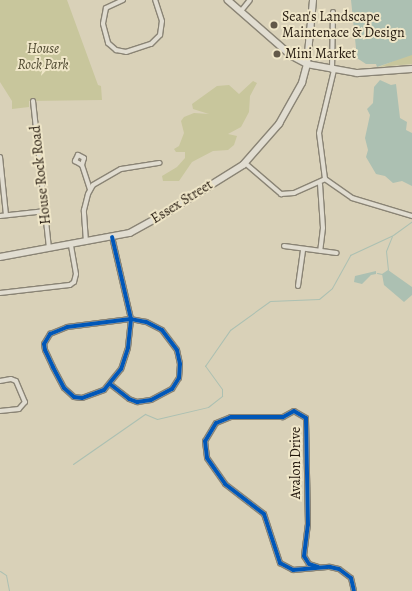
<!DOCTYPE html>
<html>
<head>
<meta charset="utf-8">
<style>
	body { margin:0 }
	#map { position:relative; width:412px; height:591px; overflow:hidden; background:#d9d1b8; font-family:Alegreya,serif }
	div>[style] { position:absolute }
	.green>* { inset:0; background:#c8c69c }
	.water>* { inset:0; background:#acc0b2 }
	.stream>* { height:1px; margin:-0.5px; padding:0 0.5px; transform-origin:0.5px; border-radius:0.5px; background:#acc0b2 }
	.roads { filter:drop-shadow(1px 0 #8a8475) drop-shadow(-1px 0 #8a8475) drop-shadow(0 1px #8a8475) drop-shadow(0 -1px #8a8475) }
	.street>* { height:4px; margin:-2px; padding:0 2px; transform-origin:2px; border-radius:2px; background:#e1ddd1 }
	.secondary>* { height:5.5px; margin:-2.75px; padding:0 2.75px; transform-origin:2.75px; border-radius:2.75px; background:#e1ddd1 }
	.cycleway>* { height:4px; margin:-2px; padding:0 2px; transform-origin:2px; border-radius:2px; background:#0057b8 }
	.dots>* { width:11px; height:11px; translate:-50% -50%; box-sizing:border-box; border:2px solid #efe6c8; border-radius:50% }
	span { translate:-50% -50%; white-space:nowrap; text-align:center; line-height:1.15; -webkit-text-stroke:4px #efe6c8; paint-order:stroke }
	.poi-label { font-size:14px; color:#23180d }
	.left { translate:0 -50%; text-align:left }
	.park-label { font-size:14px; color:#504a31; font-style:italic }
	.street-label { font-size:14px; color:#23180d }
</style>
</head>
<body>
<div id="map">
	<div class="green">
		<i style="clip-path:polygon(0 0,67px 0,98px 85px,101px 86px,102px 100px,29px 101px,29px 107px,12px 109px,12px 101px,0 82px)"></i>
		<i style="clip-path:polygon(408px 55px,412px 55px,412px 64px,379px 67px)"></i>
		<i style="clip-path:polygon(253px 81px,257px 83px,250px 96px,249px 112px,241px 127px,228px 134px,237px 136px,234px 145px,228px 150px,213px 151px,192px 162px,179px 181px,163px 181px,162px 176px,177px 167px,185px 158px,185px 152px,176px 152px,174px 149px,179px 146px,184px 133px,181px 121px,184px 117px,194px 113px,209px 114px,193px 109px,192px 104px,217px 86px,229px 85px,239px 94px)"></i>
	</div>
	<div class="water">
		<i style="clip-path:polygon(351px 0,412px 0,412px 55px,377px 67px,376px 64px,366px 64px,357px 58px)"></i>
		<i style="clip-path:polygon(380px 80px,391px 85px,396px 84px,400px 118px,407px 122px,406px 130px,412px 133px,412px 186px,402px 181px,393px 183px,385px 176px,376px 174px,366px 157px,368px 150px,365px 138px,370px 115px,367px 109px,373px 103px,374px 87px)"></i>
		<i style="clip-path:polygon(388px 270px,412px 287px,412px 295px,404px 302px,384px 285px,382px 274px)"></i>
		<i style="clip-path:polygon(376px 271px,376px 274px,371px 275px,362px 284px,354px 282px,355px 276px)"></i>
	</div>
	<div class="stream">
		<i style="left:388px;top:270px;width:19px;rotate:-96deg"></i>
		<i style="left:386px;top:251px;width:16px;rotate:-68deg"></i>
		<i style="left:377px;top:273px;width:5px;rotate:11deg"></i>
		<i style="left:73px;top:464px;width:88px;rotate:-34.8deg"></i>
		<i style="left:145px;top:414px;width:13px;rotate:23deg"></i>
		<i style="left:157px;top:419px;width:52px;rotate:-13.2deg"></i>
		<i style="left:208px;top:407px;width:18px;rotate:-38deg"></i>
		<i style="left:222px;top:396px;width:7px;rotate:-90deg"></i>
		<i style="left:222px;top:389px;width:29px;rotate:-126deg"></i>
		<i style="left:205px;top:366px;width:44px;rotate:-55.2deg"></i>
		<i style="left:230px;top:330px;width:49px;rotate:-35.9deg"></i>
		<i style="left:270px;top:301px;width:49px;rotate:-2.3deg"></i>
		<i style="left:319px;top:299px;width:17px;rotate:-40deg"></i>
		<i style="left:332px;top:288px;width:38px;rotate:-61deg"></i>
		<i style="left:350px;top:255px;width:47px;rotate:-24.9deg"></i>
		<i style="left:393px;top:235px;width:24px;rotate:-36deg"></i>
		<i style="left:0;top:571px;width:7px;rotate:34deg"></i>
		<i style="left:6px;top:575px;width:16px;rotate:79deg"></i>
	</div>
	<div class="roads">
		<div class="street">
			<i style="left:123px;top:0;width:19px;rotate:155deg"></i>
			<i style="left:106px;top:8px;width:16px;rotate:101deg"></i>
			<i style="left:103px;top:24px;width:20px;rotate:75deg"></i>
			<i style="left:108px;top:43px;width:11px;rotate:41deg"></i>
			<i style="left:116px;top:50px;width:10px;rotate:11deg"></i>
			<i style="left:126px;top:52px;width:26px;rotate:-18deg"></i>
			<i style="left:151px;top:44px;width:13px;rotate:-45deg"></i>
			<i style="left:160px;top:35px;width:14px;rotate:-82deg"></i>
			<i style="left:162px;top:21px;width:22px;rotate:-108deg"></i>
			<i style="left:241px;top:11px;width:14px;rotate:-51deg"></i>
			<i style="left:332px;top:70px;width:58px;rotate:-89deg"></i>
			<i style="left:33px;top:101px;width:148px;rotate:83.8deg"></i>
			<i style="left:0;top:157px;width:58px;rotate:84.1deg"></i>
			<i style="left:245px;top:163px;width:48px;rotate:40.7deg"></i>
			<i style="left:281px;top:194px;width:13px;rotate:-4deg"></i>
			<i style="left:294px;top:193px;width:34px;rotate:-24deg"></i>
			<i style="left:325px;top:179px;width:33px;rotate:35deg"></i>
			<i style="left:352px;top:198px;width:63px;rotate:16.7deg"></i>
			<i style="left:82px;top:165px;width:7px;rotate:-74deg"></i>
			<i style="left:84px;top:158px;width:7px;rotate:-153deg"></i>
			<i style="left:78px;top:155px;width:7px;rotate:117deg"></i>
			<i style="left:75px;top:161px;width:8px;rotate:30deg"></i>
			<i style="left:82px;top:165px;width:26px;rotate:72deg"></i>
			<i style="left:325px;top:179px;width:46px;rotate:-97.4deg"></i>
			<i style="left:319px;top:133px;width:65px;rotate:-76.6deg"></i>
			<i style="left:320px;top:184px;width:44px;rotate:86.1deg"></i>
			<i style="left:323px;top:228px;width:23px;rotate:97deg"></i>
			<i style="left:0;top:216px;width:46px;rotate:-6.2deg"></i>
			<i style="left:86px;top:242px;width:32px;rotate:-94deg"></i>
			<i style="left:84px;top:210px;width:16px;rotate:-76deg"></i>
			<i style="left:88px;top:194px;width:10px;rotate:-61deg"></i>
			<i style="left:93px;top:185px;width:32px;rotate:-30deg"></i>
			<i style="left:121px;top:169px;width:39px;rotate:-9deg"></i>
			<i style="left:284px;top:246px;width:53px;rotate:7.5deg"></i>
			<i style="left:298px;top:286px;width:37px;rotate:-82deg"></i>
			<i style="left:0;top:293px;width:70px;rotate:-6.5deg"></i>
			<i style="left:70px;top:285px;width:5px;rotate:-37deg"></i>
			<i style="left:74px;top:282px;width:8px;rotate:-76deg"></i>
			<i style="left:76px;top:274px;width:29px;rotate:-100deg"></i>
			<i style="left:0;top:381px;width:11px;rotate:-10deg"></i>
			<i style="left:11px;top:379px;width:5px;rotate:22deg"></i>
			<i style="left:16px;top:381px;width:23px;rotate:67deg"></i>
			<i style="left:25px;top:402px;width:9px;rotate:131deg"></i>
			<i style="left:19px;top:409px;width:19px;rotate:174deg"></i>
			<i style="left:110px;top:384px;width:24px;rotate:38deg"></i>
			<i style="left:129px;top:399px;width:9px;rotate:21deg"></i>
			<i style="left:137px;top:402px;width:14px;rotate:-8deg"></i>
			<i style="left:151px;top:400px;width:24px;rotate:-28deg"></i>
			<i style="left:172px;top:389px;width:13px;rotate:-58deg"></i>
			<i style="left:179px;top:378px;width:14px;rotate:-86deg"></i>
			<i style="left:180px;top:364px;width:14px;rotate:-102deg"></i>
			<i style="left:177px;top:350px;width:25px;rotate:-127deg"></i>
			<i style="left:162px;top:330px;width:18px;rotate:-153deg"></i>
			<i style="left:146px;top:322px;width:15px;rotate:-169deg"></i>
			<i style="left:131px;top:319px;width:29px;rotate:96deg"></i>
			<i style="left:128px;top:348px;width:22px;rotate:108deg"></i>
			<i style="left:121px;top:369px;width:27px;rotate:129deg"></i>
			<i style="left:104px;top:390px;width:23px;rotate:160deg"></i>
			<i style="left:82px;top:398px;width:8px;rotate:-173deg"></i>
			<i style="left:74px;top:397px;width:13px;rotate:-138deg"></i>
			<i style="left:64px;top:388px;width:24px;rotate:-118deg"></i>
			<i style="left:53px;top:367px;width:19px;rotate:-115deg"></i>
			<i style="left:45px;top:350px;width:6px;rotate:-99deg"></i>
			<i style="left:44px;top:344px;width:12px;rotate:-59deg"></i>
			<i style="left:50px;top:334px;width:18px;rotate:-22deg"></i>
			<i style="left:67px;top:327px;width:64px;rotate:-7.1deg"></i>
			<i style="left:131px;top:319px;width:84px;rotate:-103deg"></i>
			<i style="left:318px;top:567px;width:9px;rotate:-162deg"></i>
			<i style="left:309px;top:564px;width:9px;rotate:-122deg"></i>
			<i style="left:304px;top:556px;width:31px;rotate:-83deg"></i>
			<i style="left:308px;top:525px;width:107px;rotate:-91.1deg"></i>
			<i style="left:306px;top:418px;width:14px;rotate:-150deg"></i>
			<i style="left:294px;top:411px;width:13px;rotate:151deg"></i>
			<i style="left:283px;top:417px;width:52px;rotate:180deg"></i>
			<i style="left:231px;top:417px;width:16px;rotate:158deg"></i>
			<i style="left:216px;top:423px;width:21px;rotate:121deg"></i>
			<i style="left:205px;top:441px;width:17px;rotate:83deg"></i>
			<i style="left:207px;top:458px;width:32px;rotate:55deg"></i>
			<i style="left:225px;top:484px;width:49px;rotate:37.6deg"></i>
			<i style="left:264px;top:514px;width:52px;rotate:71.9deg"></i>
			<i style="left:280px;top:563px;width:15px;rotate:28deg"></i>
			<i style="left:293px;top:570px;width:37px;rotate:-5deg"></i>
			<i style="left:330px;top:567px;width:9px;rotate:13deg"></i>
			<i style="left:339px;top:569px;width:15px;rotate:37deg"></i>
			<i style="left:351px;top:578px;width:13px;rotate:77deg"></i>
		</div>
		<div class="secondary">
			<i style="left:228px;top:0;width:85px;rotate:41.2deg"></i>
			<i style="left:292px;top:56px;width:17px;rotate:28deg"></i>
			<i style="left:307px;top:64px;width:51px;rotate:10.2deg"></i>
			<i style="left:357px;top:73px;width:55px;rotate:-4.2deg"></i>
			<i style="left:0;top:257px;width:132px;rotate:-10.5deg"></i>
			<i style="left:130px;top:233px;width:41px;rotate:-29.1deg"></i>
			<i style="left:166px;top:213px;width:91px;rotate:-31.9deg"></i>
			<i style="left:243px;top:165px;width:55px;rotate:-48.7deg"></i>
			<i style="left:279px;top:124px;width:47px;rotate:-60.7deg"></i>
			<i style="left:302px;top:83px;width:20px;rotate:-75deg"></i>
			<i style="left:307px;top:64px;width:64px;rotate:-84.6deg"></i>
		</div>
	</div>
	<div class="cycleway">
		<i style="left:110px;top:384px;width:24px;rotate:38deg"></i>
		<i style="left:129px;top:399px;width:9px;rotate:21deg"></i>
		<i style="left:137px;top:402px;width:14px;rotate:-8deg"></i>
		<i style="left:151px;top:400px;width:24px;rotate:-28deg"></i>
		<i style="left:172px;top:389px;width:13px;rotate:-58deg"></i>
		<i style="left:179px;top:378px;width:14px;rotate:-86deg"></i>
		<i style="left:180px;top:364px;width:14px;rotate:-102deg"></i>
		<i style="left:177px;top:350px;width:25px;rotate:-127deg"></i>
		<i style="left:162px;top:330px;width:18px;rotate:-153deg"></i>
		<i style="left:146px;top:322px;width:15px;rotate:-169deg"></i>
		<i style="left:131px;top:319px;width:29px;rotate:96deg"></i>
		<i style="left:128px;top:348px;width:22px;rotate:108deg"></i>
		<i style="left:121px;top:369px;width:27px;rotate:129deg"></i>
		<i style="left:104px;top:390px;width:23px;rotate:160deg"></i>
		<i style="left:82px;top:398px;width:8px;rotate:-173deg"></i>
		<i style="left:74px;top:397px;width:13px;rotate:-138deg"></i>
		<i style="left:64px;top:388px;width:24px;rotate:-118deg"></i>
		<i style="left:53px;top:367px;width:19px;rotate:-115deg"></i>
		<i style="left:45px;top:350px;width:6px;rotate:-99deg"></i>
		<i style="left:44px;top:344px;width:12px;rotate:-59deg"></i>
		<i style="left:50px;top:334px;width:18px;rotate:-22deg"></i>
		<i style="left:67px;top:327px;width:64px;rotate:-7.1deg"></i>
		<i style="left:131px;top:319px;width:84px;rotate:-103deg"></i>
		<i style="left:318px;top:567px;width:9px;rotate:-162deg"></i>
		<i style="left:309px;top:564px;width:9px;rotate:-122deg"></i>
		<i style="left:304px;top:556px;width:31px;rotate:-83deg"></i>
		<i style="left:308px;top:525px;width:107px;rotate:-91.1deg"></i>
		<i style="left:306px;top:418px;width:14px;rotate:-150deg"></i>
		<i style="left:294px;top:411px;width:13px;rotate:151deg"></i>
		<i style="left:283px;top:417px;width:52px;rotate:180deg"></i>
		<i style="left:231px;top:417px;width:16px;rotate:158deg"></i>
		<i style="left:216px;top:423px;width:21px;rotate:121deg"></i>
		<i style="left:205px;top:441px;width:17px;rotate:83deg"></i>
		<i style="left:207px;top:458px;width:32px;rotate:55deg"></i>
		<i style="left:225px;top:484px;width:49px;rotate:37.6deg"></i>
		<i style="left:264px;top:514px;width:52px;rotate:71.9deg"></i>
		<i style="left:280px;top:563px;width:15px;rotate:28deg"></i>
		<i style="left:293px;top:570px;width:37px;rotate:-5deg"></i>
		<i style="left:330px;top:567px;width:9px;rotate:13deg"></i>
		<i style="left:339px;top:569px;width:15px;rotate:37deg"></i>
		<i style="left:351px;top:578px;width:13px;rotate:77deg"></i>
	</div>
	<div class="dots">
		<i style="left:274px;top:25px;background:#635949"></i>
		<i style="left:277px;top:54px;background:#635949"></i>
	</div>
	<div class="poi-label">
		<span class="left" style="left:282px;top:25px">Sean's Landscape<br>Maintenace &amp; Design</span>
		<span class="left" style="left:285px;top:54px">Mini Market</span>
	</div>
	<div class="park-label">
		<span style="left:43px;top:57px">House<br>Rock Park</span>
	</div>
	<div class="street-label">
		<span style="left:41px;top:175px;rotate:-96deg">House Rock Road</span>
		<span style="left:182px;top:202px;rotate:-32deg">Essex Street</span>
		<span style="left:296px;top:463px;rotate:-90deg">Avalon Drive</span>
	</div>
</div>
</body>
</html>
